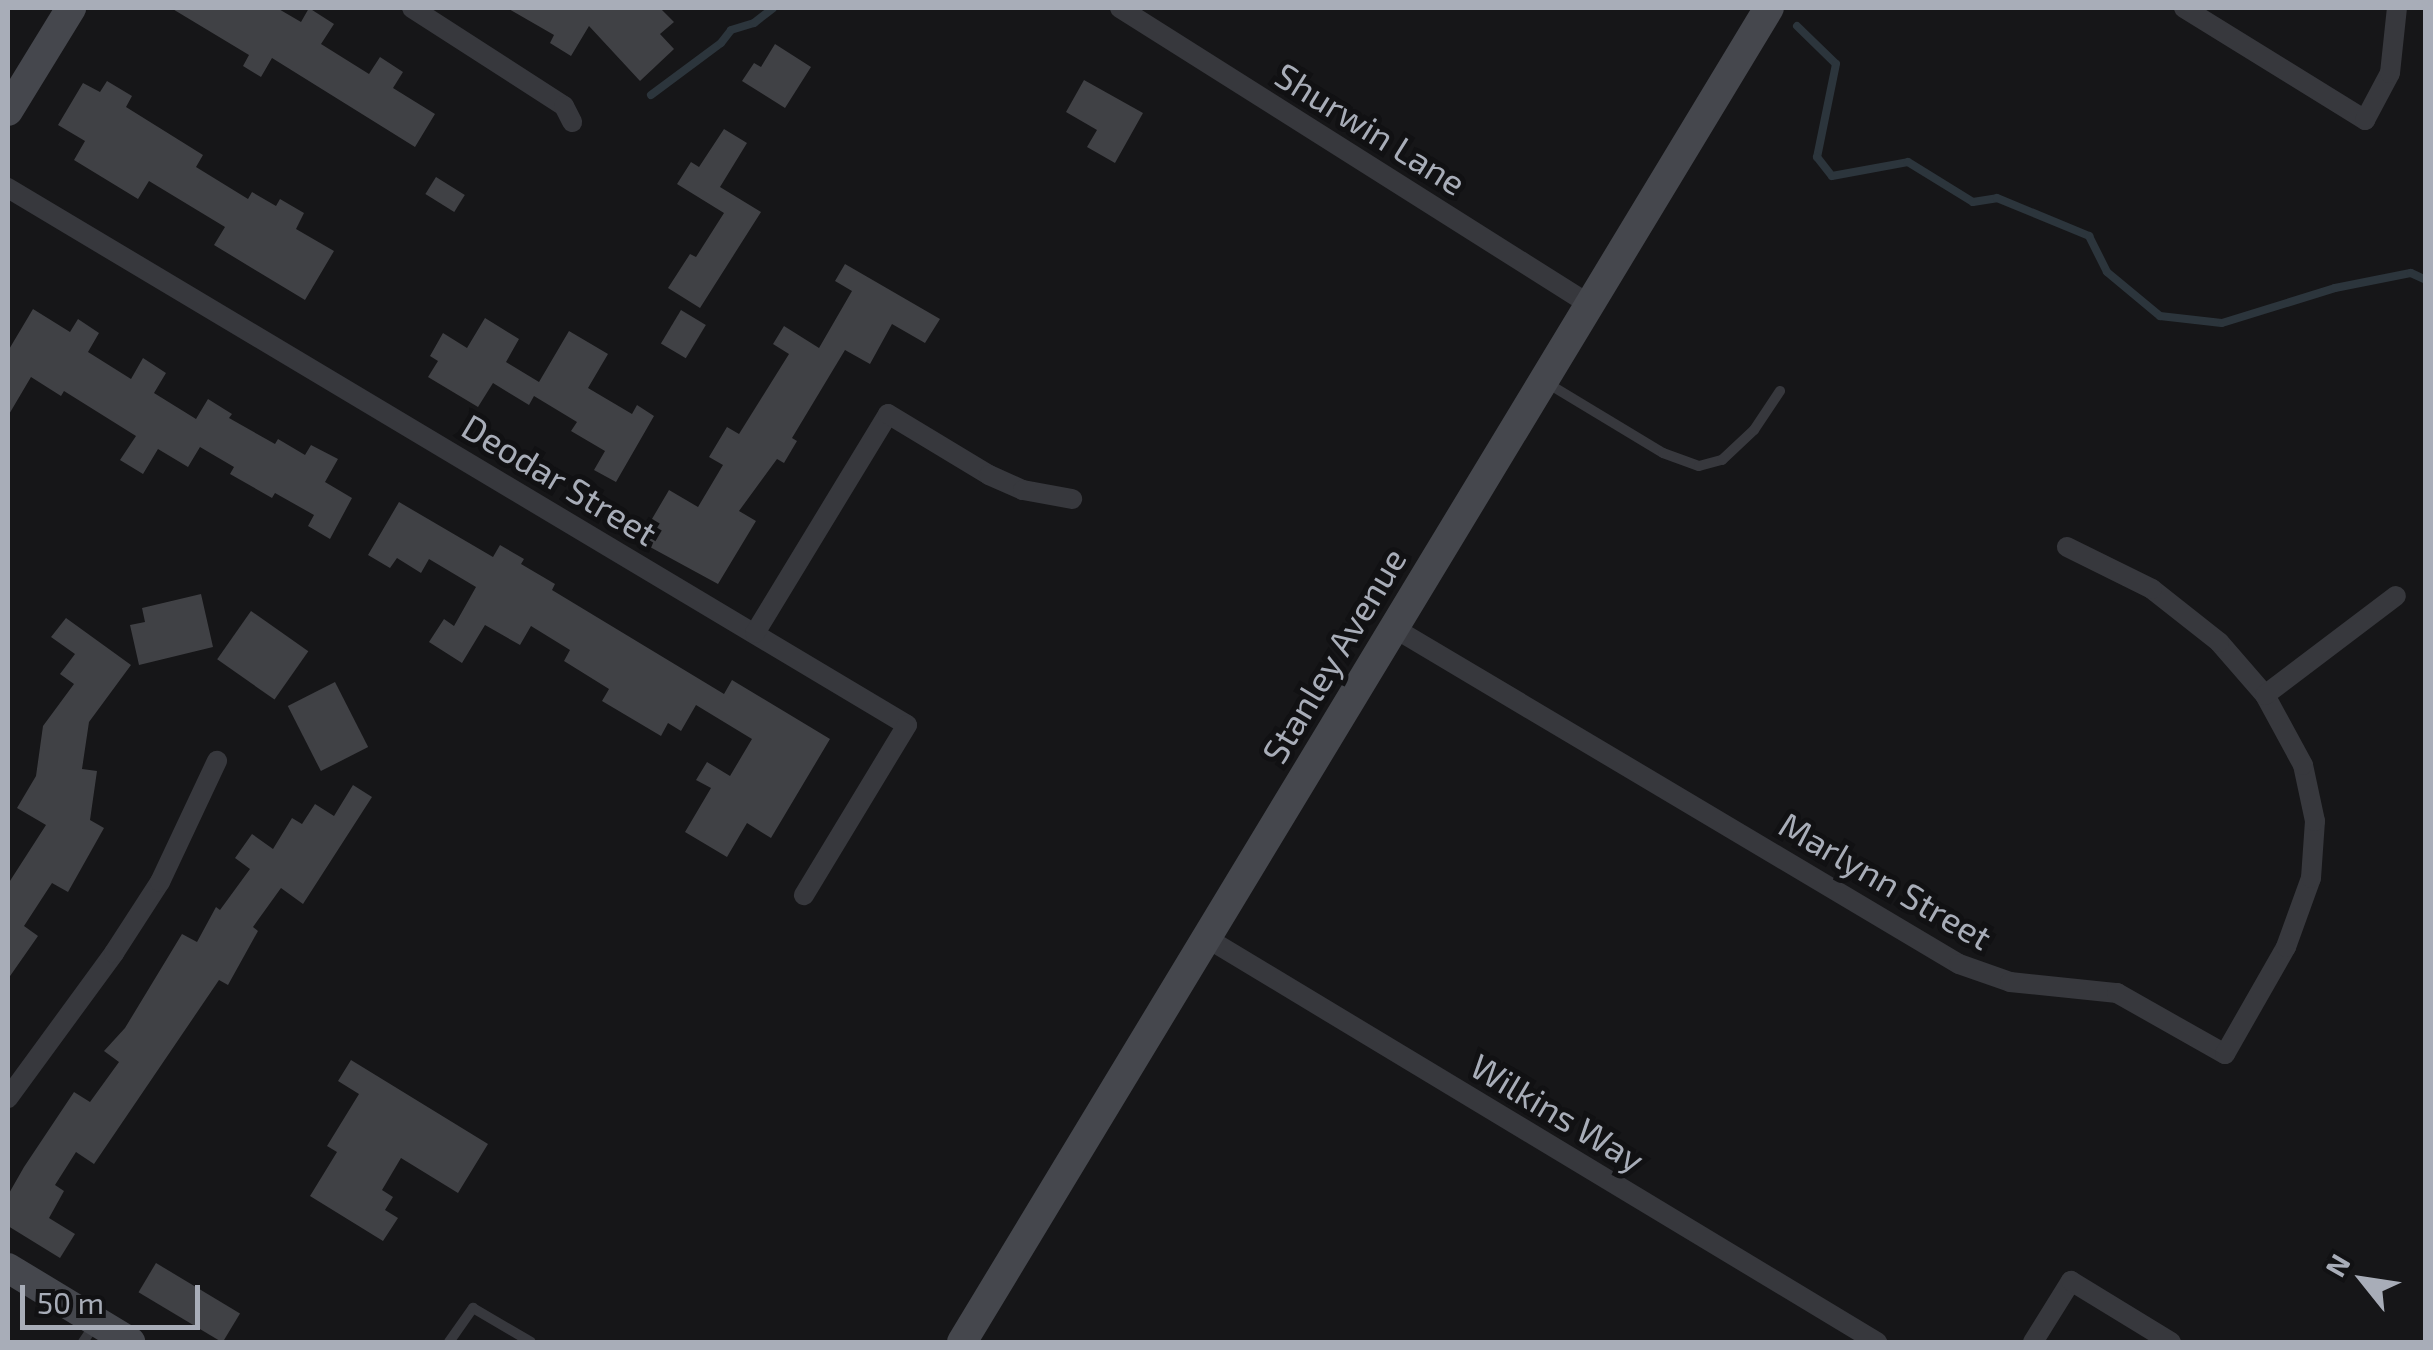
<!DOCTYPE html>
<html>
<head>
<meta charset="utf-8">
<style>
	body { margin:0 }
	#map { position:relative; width:2433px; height:1350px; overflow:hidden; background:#161618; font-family:"Exo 2",sans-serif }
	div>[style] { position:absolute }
	.stream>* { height:8px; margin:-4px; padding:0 4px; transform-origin:4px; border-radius:4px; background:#2c353c }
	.building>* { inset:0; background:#404145; transform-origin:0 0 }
	.lane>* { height:10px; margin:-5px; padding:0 5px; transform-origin:5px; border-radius:5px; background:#37383d }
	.street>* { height:20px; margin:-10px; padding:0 10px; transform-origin:10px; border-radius:10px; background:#37383d }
	.secondary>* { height:30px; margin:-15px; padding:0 15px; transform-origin:15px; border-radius:15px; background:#45474d }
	span { translate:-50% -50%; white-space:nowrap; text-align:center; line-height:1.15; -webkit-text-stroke:10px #111113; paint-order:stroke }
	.street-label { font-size:35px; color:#a8adb8 }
	.frame { position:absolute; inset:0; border:10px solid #a8adb8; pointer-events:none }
	.north { position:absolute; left:2313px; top:1230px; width:100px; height:100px; -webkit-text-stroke:8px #111113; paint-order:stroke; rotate:300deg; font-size:28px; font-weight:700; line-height:40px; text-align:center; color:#a8adb8 }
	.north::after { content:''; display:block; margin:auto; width:35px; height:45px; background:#a8adb8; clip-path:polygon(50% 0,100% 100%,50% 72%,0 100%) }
	.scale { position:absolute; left:20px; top:1285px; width:180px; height:45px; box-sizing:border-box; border:5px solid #a8adb8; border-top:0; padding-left:12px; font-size:30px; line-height:35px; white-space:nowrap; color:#a8adb8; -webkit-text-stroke:8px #111113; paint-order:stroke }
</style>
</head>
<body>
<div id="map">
	<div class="stream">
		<i style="left:1797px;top:26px;width:54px;rotate:44.3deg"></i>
		<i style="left:1836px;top:64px;width:95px;rotate:101.5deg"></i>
		<i style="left:1817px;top:157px;width:24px;rotate:52deg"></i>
		<i style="left:1832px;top:176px;width:77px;rotate:-10.4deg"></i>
		<i style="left:1908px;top:162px;width:76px;rotate:31.6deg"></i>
		<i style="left:1973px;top:202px;width:24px;rotate:-9deg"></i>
		<i style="left:1997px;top:198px;width:100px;rotate:22.4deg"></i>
		<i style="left:2089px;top:236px;width:40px;rotate:63.4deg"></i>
		<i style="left:2107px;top:272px;width:69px;rotate:39.7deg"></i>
		<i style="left:2160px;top:316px;width:62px;rotate:6.4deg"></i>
		<i style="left:2222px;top:323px;width:118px;rotate:-17.2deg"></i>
		<i style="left:2335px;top:288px;width:77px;rotate:-11.2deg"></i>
		<i style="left:2411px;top:273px;width:17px;rotate:25deg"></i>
		<i style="left:651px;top:95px;width:87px;rotate:-36.6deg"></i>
		<i style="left:721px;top:43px;width:16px;rotate:-52deg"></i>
		<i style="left:731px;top:30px;width:24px;rotate:-17deg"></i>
		<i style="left:754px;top:23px;width:24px;rotate:-38deg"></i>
	</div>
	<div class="building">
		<i style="clip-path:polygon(171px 8px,277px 8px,301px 22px,309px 8px,334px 24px,321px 44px,369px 74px,380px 57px,403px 72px,393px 88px,435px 114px,415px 147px,272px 58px,261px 77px,243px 66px,249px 55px)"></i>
		<i style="clip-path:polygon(507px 8px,660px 8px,674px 22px,660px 34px,674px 49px,640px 81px,589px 26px,571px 56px,550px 43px,554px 35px)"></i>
		<i style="clip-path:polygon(775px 44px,811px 67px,785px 108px,742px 81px,754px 63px,761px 67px)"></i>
		<i style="clip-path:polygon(1084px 80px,1143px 113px,1115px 163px,1087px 147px,1097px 130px,1066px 112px)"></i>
		<i style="clip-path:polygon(107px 81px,132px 96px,126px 107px,203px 155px,196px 167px,248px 199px,252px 192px,276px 206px,280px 199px,304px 213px,296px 229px,334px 251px,305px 300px,214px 245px,225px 227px,149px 181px,138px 199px,74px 160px,85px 141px,58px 125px,83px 83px,100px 92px)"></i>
		<i style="clip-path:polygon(724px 129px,747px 143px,720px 187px,761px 212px,700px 308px,668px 288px,690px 254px,696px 257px,724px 213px,677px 184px,691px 162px,699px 167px)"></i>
		<i style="left:436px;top:177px;width:34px;height:20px;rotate:32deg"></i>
		<i style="clip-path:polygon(845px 264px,940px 319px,925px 343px,892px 324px,870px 364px,845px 350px,792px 438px,797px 441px,784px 463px,777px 459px,739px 511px,756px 521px,718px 584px,639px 541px,669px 490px,698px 507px,723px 465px,709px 457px,727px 427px,739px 434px,789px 354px,773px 344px,784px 326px,819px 348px,852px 291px,835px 281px)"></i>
		<i style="clip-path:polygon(33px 309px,70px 332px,78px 319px,99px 333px,88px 352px,131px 379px,143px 358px,166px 373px,154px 393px,196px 419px,208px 399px,232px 414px,229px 418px,275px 444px,278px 439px,305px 455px,311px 445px,338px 459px,325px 482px,352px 498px,330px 539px,308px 526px,314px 515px,275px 493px,272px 498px,230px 474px,234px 467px,200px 447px,188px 467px,158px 449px,143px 474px,120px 460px,136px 436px,64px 391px,61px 396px,31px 377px,8px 416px,8px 351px)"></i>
		<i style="left:681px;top:310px;width:29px;height:39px;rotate:31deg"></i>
		<i style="clip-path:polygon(485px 318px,519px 339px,506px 362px,539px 382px,569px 331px,608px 354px,588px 388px,632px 414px,637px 405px,654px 416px,616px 482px,594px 470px,605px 451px,571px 431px,577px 422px,534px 396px,529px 405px,493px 383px,478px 407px,428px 377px,438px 361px,430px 356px,443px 333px,467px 348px)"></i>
		<i style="clip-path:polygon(399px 502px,493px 557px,500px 545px,524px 559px,521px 564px,555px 584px,552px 590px,724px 694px,732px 680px,830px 739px,771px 838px,747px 823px,727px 857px,685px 832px,711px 788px,696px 780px,707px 762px,730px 776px,752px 739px,696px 705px,681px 731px,668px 723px,661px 736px,602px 701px,609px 689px,564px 661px,570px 650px,531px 626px,520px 645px,485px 625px,462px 663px,429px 642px,444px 619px,454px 626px,476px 587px,429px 559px,421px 573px,397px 558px,390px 568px,368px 555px)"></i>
		<i style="clip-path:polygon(201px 594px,213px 647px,139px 665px,130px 625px,145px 622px,142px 608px)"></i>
		<i style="left:251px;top:611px;width:70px;height:59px;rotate:35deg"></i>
		<i style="clip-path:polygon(66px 618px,131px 665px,89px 722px,82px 769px,97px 771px,90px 820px,104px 828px,68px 892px,52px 883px,24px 926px,38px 936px,8px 979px,8px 884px,46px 825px,17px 808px,36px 776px,43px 726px,74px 684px,60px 674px,75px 654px,51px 637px)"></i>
		<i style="left:335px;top:682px;width:73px;height:53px;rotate:63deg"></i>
		<i style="clip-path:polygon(353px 785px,372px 797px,303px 904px,281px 888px,253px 927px,258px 931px,228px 985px,219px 980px,94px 1164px,76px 1152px,55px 1185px,64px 1191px,49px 1218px,75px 1234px,60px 1258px,8px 1226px,8px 1195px,24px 1167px,74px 1092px,90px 1102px,119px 1062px,104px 1051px,125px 1028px,182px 934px,197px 942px,216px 907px,220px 910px,250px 869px,235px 858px,252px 834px,273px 849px,292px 818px,302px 824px,315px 804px,334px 816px)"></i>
		<i style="clip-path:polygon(351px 1060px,488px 1144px,458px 1193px,401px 1158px,382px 1190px,393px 1197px,385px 1210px,398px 1218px,383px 1241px,310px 1196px,337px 1152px,327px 1146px,359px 1094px,338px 1081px)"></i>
		<i style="left:156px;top:1263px;width:98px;height:34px;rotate:31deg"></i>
	</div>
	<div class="lane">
		<i style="left:1547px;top:383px;width:135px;rotate:31.1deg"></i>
		<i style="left:1663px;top:453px;width:38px;rotate:20deg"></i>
		<i style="left:1699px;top:466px;width:24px;rotate:-15deg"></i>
		<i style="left:1722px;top:460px;width:44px;rotate:-43.2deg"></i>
		<i style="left:1754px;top:430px;width:47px;rotate:-56.3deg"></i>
		<i style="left:83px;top:1342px;width:23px;rotate:-56deg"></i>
		<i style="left:449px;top:1342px;width:42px;rotate:-54.8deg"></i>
		<i style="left:473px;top:1308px;width:67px;rotate:30.4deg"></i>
	</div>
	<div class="street">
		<i style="left:412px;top:8px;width:181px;rotate:32.8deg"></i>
		<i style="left:564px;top:106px;width:18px;rotate:63deg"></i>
		<i style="left:1120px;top:8px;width:552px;rotate:32.28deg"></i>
		<i style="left:2184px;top:8px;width:213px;rotate:31.7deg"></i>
		<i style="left:2365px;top:120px;width:53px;rotate:-62deg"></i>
		<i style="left:2390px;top:73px;width:65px;rotate:-83.9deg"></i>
		<i style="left:8px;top:188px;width:1047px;rotate:30.85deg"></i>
		<i style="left:907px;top:725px;width:199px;rotate:121.2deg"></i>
		<i style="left:1394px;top:628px;width:657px;rotate:30.74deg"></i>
		<i style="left:1959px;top:964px;width:54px;rotate:19.4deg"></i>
		<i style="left:2010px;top:982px;width:108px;rotate:5.9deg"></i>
		<i style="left:2117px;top:993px;width:124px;rotate:29.5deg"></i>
		<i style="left:2225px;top:1054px;width:123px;rotate:-60.3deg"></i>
		<i style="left:2286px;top:947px;width:73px;rotate:-70.1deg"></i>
		<i style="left:2311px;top:878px;width:57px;rotate:-86deg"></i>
		<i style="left:2315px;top:821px;width:57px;rotate:-102.1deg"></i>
		<i style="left:2303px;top:765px;width:80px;rotate:-118.5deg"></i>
		<i style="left:2265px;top:695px;width:70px;rotate:-131deg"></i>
		<i style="left:2219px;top:642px;width:85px;rotate:-141.7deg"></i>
		<i style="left:2152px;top:589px;width:95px;rotate:-153.7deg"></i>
		<i style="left:755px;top:633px;width:256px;rotate:-58.7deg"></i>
		<i style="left:888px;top:414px;width:118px;rotate:31.1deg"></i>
		<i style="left:989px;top:475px;width:37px;rotate:24deg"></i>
		<i style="left:1023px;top:490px;width:50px;rotate:10.4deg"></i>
		<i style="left:2265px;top:695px;width:164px;rotate:-37.1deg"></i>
		<i style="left:1205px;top:937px;width:785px;rotate:31.08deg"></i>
		<i style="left:8px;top:1098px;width:180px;rotate:-53.8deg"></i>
		<i style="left:114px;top:953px;width:85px;rotate:-57.1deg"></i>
		<i style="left:160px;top:882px;width:134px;rotate:-64.8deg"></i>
		<i style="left:2033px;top:1342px;width:72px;rotate:-58.1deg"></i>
		<i style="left:2071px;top:1281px;width:117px;rotate:31.4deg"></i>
	</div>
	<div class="secondary">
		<i style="left:8px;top:111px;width:121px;rotate:-58.5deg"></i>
		<i style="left:8px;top:1268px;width:143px;rotate:31.2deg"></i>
		<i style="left:962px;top:1342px;width:1559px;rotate:-58.83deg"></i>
	</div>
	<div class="street-label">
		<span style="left:1371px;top:128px;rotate:32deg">Shurwin Lane</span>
		<span style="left:560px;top:479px;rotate:31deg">Deodar Street</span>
		<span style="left:1333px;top:655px;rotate:-59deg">Stanley Avenue</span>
		<span style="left:1886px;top:880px;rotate:30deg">Marlynn Street</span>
		<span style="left:1558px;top:1112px;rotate:31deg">Wilkins Way</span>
	</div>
	<div class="frame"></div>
	<div class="north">N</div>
	<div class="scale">50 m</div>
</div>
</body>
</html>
